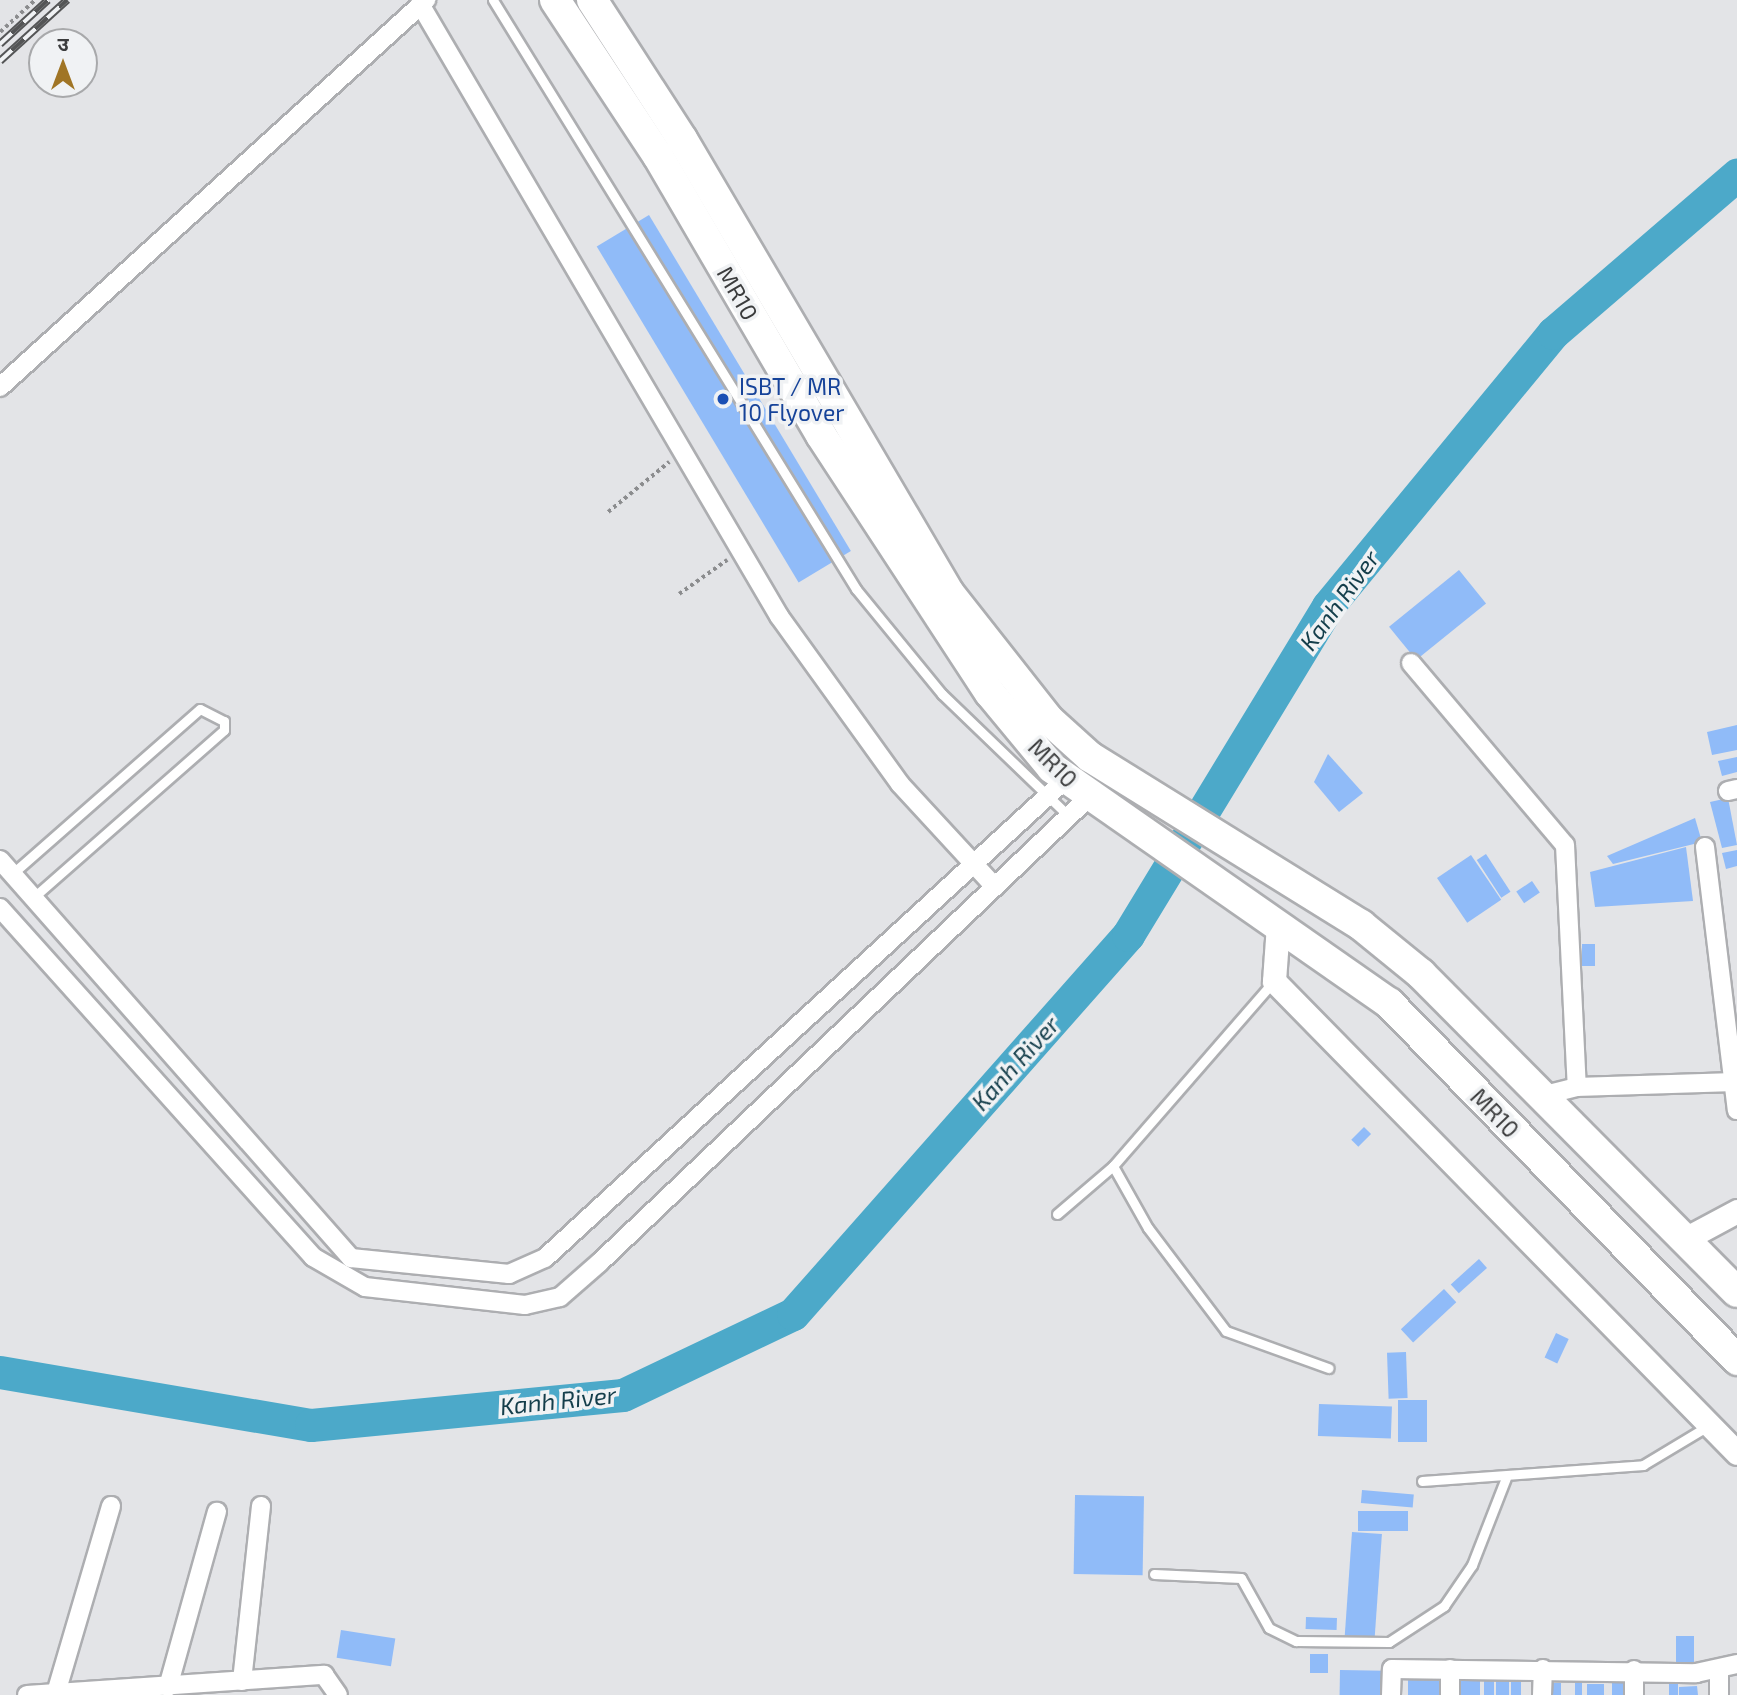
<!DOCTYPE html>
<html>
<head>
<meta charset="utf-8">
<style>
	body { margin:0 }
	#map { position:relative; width:1737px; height:1695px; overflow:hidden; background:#e3e4e7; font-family:"Exo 2","Noto Sans Devanagari",sans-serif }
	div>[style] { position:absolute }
	.river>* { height:33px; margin:-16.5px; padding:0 16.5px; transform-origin:16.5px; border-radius:16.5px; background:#4ca9c9 }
	.building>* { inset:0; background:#90bbf8; transform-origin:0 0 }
	.path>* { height:3.5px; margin-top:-1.75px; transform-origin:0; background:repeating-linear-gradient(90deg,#8b8c8e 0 3.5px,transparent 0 7px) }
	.roads { filter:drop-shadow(2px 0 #adaeb1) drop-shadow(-2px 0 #adaeb1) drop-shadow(0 2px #adaeb1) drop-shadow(0 -2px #adaeb1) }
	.service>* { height:9px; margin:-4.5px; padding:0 4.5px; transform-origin:4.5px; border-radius:4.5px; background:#fff }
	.minor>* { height:18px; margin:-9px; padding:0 9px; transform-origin:9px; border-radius:9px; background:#fff }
	.tertiary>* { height:23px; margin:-11.5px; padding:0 11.5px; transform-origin:11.5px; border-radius:11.5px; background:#fff }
	.primary>* { height:30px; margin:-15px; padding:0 15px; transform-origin:15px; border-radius:15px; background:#fff }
	.rail>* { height:8px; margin-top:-4px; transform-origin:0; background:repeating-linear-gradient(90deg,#f0f2f4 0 16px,#545556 0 32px); box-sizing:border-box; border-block:2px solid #545556 }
	.dots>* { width:19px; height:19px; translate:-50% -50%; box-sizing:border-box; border:4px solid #f0f2f4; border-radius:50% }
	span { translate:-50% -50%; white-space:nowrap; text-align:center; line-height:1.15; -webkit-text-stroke:7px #f0f2f4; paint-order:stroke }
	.street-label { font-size:23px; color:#3b3c3d }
	.transit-label { font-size:23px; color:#164399 }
	.left { translate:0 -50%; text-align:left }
	.water-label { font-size:24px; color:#143e4b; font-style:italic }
	.north { position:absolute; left:28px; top:28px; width:70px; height:70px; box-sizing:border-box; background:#f0f2f4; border:2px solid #a8a9ab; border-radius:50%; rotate:0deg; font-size:19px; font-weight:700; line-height:28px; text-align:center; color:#3b3c3d }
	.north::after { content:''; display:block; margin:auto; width:24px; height:32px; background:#a07525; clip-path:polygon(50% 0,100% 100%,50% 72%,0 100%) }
</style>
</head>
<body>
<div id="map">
	<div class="river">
		<i style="left:0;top:1372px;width:315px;rotate:9.7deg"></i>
		<i style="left:311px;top:1425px;width:313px;rotate:-5.5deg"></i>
		<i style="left:623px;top:1395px;width:188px;rotate:-25.5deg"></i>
		<i style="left:793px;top:1314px;width:506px;rotate:-48.53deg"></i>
		<i style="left:1128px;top:935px;width:385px;rotate:-58.7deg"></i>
		<i style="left:1328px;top:606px;width:354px;rotate:-50.5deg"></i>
		<i style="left:1553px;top:333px;width:243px;rotate:-40.7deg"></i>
	</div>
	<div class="building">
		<i style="left:649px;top:215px;width:392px;height:61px;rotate:59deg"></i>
		<i style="left:1459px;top:570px;width:43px;height:90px;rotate:51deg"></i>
		<i style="clip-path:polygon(1737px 725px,1737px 750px,1712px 755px,1707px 732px)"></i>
		<i style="clip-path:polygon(1328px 754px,1363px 793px,1339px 812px,1314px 782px)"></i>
		<i style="clip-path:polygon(1737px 757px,1737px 772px,1722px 776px,1718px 761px)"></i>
		<i style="clip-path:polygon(1728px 798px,1737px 845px,1722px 848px,1710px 802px)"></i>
		<i style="clip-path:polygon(1695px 818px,1702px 842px,1613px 864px,1607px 856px)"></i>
		<i style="clip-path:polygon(1686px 847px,1693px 901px,1595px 907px,1590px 872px)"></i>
		<i style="clip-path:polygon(1737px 850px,1737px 866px,1726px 869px,1722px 853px)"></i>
		<i style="left:1486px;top:854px;width:45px;height:11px;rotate:57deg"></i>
		<i style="left:1471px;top:855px;width:54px;height:41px;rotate:56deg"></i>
		<i style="left:1532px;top:881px;width:14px;height:19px;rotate:56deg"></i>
		<i style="left:1582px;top:944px;width:13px;height:22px"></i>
		<i style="left:1364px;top:1127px;width:10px;height:18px;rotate:45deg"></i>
		<i style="left:1479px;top:1259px;width:12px;height:38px;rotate:48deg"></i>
		<i style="left:1444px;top:1289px;width:18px;height:59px;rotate:47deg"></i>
		<i style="left:1556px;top:1333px;width:14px;height:27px;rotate:25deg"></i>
		<i style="left:1406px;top:1352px;width:46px;height:19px;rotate:88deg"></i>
		<i style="left:1427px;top:1400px;width:42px;height:29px;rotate:90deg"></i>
		<i style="left:1319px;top:1404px;width:73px;height:32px;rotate:2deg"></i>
		<i style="left:1362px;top:1490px;width:52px;height:13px;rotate:5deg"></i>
		<i style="left:1075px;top:1495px;width:69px;height:79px;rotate:1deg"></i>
		<i style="left:1358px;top:1511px;width:50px;height:20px"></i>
		<i style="left:1352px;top:1532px;width:30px;height:104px;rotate:4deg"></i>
		<i style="left:1306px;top:1617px;width:31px;height:12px;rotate:2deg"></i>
		<i style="left:341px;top:1630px;width:55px;height:28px;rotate:9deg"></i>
		<i style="left:1676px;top:1636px;width:18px;height:33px"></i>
		<i style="left:1328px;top:1654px;width:19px;height:18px;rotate:90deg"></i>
		<i style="left:1340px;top:1670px;width:45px;height:25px;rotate:1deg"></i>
		<i style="left:1669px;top:1677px;width:9px;height:18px"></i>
		<i style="left:1575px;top:1678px;width:7px;height:17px"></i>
		<i style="left:1496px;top:1679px;width:13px;height:16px"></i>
		<i style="left:1408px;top:1680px;width:34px;height:15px"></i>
		<i style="left:1511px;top:1680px;width:10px;height:15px"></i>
		<i style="left:1454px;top:1681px;width:26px;height:14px"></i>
		<i style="left:1484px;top:1681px;width:10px;height:14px"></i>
		<i style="left:1612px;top:1681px;width:16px;height:14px"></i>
		<i style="left:1550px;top:1683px;width:11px;height:12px"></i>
		<i style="left:1587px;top:1684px;width:17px;height:11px"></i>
		<i style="clip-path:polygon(1697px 1686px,1698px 1695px,1679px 1695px,1679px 1687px)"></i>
	</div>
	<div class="path">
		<i style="left:0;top:32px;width:47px;rotate:-42.4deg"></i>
		<i style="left:608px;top:512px;width:79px;rotate:-39.3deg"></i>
		<i style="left:679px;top:594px;width:59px;rotate:-35.3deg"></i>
	</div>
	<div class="roads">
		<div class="service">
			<i style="left:493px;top:0;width:692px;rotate:58.35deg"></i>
			<i style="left:856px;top:589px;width:136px;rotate:50.7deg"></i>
			<i style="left:942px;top:694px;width:178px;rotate:43.9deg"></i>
			<i style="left:12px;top:874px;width:250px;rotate:-41.3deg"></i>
			<i style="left:200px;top:709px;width:27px;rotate:27deg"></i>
			<i style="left:224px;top:721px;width:9px;rotate:90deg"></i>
			<i style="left:224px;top:730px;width:254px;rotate:138.7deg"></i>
			<i style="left:1113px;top:1166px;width:71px;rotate:60.6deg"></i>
			<i style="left:1148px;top:1228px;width:129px;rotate:52.9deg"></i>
			<i style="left:1226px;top:1331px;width:109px;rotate:19.9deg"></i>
			<i style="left:1057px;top:1214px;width:74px;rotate:-40.6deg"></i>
			<i style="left:1113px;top:1166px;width:244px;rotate:-49deg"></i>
			<i style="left:1422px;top:1481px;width:222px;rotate:-4.1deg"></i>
			<i style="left:1643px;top:1465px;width:76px;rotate:-31deg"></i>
			<i style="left:1154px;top:1574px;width:87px;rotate:2.6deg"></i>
			<i style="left:1241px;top:1578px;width:57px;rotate:60.8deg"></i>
			<i style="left:1269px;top:1628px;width:30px;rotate:26deg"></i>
			<i style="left:1296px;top:1641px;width:93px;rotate:0.6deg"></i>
			<i style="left:1389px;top:1642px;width:66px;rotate:-33.2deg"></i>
			<i style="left:1444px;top:1606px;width:50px;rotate:-55.7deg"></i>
			<i style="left:1472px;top:1565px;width:93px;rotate:-68.7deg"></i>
		</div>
		<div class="minor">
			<i style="left:420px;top:4px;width:710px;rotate:59.6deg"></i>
			<i style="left:779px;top:616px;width:207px;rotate:54.2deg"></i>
			<i style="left:900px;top:784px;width:140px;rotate:47.3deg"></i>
			<i style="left:0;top:387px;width:576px;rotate:-42.25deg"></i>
			<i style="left:1411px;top:663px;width:238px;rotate:49.8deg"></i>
			<i style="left:1565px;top:845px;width:242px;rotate:87.2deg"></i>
			<i style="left:1728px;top:791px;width:9px;rotate:-13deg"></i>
			<i style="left:1705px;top:847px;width:265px;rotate:83.1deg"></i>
			<i style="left:0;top:860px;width:531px;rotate:48.59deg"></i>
			<i style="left:351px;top:1258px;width:159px;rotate:5.8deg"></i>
			<i style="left:509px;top:1274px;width:39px;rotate:-24deg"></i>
			<i style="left:545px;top:1258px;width:708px;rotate:-42.59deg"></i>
			<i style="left:0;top:908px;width:469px;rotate:48.1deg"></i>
			<i style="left:313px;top:1257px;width:60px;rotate:30deg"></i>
			<i style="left:365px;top:1287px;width:161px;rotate:6.4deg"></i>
			<i style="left:525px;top:1305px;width:36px;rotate:-13deg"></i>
			<i style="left:560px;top:1297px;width:52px;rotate:-41.1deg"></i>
			<i style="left:599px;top:1263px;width:676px;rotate:-43.56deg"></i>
			<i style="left:1537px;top:1097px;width:41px;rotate:-14deg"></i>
			<i style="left:1577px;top:1087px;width:157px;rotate:-1.8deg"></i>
			<i style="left:1450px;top:1669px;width:26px;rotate:90deg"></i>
			<i style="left:1719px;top:1670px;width:25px;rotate:90deg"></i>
			<i style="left:242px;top:1681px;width:176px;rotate:-83.8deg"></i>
			<i style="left:168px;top:1687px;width:182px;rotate:-74.4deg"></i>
			<i style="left:56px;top:1693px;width:195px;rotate:-73.6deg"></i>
			<i style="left:27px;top:1695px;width:298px;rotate:-3.9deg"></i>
			<i style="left:324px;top:1675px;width:24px;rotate:55deg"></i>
			<i style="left:1391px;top:1695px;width:26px;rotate:-88deg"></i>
			<i style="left:1392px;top:1669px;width:304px;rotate:0.8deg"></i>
			<i style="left:1696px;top:1673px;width:42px;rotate:-12.4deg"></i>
			<i style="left:1542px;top:1695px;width:26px;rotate:-88deg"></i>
			<i style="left:1634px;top:1695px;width:25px;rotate:-90deg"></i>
		</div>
		<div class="tertiary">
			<i style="left:1278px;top:925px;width:56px;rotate:94.1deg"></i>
			<i style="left:1274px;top:981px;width:661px;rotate:45.55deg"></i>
			<i style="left:1685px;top:1239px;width:59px;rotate:-28.3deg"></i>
		</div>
		<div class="primary">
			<i style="left:555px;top:0;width:187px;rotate:56.6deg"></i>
			<i style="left:658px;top:156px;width:323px;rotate:59.7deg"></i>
			<i style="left:821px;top:435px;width:308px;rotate:56.8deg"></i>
			<i style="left:990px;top:693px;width:97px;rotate:50.4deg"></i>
			<i style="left:1052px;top:768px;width:411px;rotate:34.9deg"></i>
			<i style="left:1389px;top:1003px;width:499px;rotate:45.7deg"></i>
			<i style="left:592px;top:0;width:166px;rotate:57.1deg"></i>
			<i style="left:682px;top:139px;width:527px;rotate:59.54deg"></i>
			<i style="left:949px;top:593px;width:162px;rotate:51.8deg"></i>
			<i style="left:1049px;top:720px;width:55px;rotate:42.1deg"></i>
			<i style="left:1090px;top:757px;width:319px;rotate:31.8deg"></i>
			<i style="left:1361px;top:925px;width:77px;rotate:39.2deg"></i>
			<i style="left:1421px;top:974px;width:448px;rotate:45.2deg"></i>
		</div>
	</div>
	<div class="rail">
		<i style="left:0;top:44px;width:65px;rotate:-42.5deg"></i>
		<i style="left:0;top:61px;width:91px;rotate:-42.3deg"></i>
	</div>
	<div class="dots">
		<i style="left:723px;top:399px;background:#1a4fb4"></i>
	</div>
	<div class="street-label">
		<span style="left:738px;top:293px;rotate:60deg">MR10</span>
		<span style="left:1053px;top:763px;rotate:45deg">MR10</span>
		<span style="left:1495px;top:1113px;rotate:46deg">MR10</span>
	</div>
	<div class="transit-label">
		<span class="left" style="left:739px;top:399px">ISBT / MR<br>10 Flyover</span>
	</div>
	<div class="water-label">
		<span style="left:1339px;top:600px;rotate:-54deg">Kanh River</span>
		<span style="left:1015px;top:1063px;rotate:-48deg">Kanh River</span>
		<span style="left:558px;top:1400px;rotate:-6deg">Kanh River</span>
	</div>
	<div class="north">उ</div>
</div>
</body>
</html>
